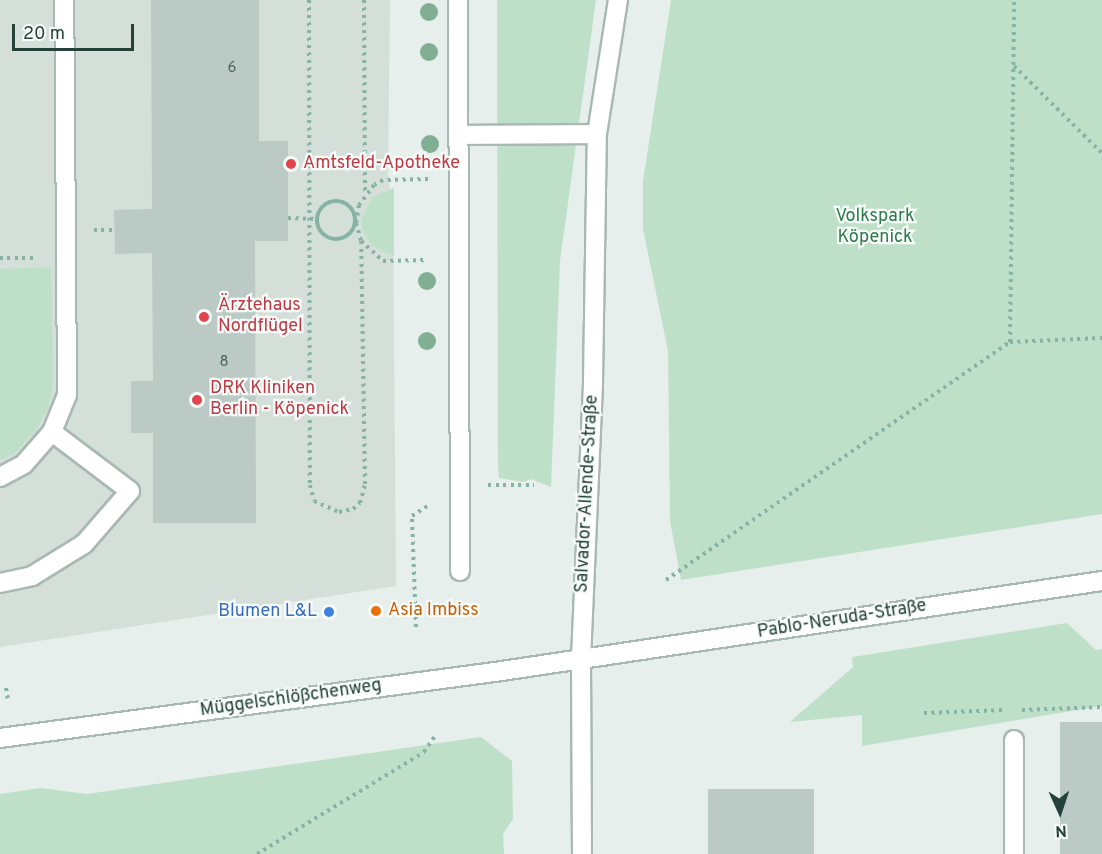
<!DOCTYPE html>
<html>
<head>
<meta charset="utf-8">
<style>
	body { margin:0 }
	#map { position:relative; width:1102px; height:854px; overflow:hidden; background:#e6efeb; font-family:Overpass,sans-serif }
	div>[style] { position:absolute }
	.built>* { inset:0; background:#d4dfda }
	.green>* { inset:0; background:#bfe0c8 }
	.building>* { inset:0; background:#bbcac4; transform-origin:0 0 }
	.path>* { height:4px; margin-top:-2px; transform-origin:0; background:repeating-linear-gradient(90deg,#86b3a5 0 3px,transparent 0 7.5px) }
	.path>.ring { margin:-2px; padding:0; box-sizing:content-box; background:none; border:4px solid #86b3a5; border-radius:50% }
	.roads { filter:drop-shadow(2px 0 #a8b8b2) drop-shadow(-2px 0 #a8b8b2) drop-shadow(0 2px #a8b8b2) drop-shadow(0 -2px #a8b8b2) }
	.service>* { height:18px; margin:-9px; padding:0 9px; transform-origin:9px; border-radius:9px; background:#fff }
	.tertiary>* { height:18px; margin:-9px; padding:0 9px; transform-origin:9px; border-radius:9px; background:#fff }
	.secondary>* { height:18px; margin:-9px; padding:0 9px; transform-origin:9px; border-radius:9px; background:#fff }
	.trees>* { width:18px; height:18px; margin:-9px; border-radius:50%; background:#80af93 }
	.dots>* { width:16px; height:16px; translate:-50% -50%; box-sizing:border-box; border:3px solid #f7fbf9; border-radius:50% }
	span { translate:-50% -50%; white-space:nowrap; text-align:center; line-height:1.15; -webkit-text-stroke:4.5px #f7fbf9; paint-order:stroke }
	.number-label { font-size:15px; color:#4a645c }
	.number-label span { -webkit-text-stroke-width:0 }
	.health-label { font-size:18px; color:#be3a42 }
	.left { translate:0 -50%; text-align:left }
	.park-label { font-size:18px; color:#2d7a4b }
	.street-label { font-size:18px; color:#24423a }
	.food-label { font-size:18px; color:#c56008 }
	.shop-label { font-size:18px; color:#366cbe }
	.right { translate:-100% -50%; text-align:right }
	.north { position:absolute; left:1030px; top:782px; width:60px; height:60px; -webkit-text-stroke:4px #f7fbf9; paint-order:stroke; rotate:177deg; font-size:16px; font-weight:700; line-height:24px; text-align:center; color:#24423a }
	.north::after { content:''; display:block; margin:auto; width:21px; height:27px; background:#24423a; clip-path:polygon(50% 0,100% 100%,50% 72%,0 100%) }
	.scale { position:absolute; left:12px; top:24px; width:122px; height:27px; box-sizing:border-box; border:3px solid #24423a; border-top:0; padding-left:8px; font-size:18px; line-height:21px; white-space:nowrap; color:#24423a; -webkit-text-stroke:4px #f7fbf9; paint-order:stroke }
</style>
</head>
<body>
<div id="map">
	<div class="built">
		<i style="clip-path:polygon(0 0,390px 0,388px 175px,393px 214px,396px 586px,0 647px)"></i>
	</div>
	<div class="green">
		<i style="clip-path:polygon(497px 0,596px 0,560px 261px,551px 487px,531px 479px,523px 482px,499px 478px,498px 467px)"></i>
		<i style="clip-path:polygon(671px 0,1102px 0,1102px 514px,681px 580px,670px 521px,668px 351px,643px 229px,643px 181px)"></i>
		<i style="clip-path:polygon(394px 188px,394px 256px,372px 246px,362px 229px,362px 218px,372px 197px)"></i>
		<i style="clip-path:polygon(51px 267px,53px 385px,48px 408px,37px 429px,16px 452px,0 460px,0 269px)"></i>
		<i style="clip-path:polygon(1067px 623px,1096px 650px,1102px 649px,1102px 706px,862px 746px,862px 715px,790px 722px,853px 667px,852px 657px)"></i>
		<i style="clip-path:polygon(481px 737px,512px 761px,513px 819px,503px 834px,504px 854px,0 854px,0 794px,40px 788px,87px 794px)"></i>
	</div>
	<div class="building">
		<i style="clip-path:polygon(151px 0,259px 0,259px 141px,288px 141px,288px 241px,255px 241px,256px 523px,153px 523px,153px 433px,131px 433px,131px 381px,153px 381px,152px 253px,115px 254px,114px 210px,152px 209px)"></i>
		<i style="left:1060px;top:722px;width:42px;height:132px"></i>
		<i style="left:814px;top:789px;width:65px;height:106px;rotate:90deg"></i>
	</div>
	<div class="path">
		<i style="left:309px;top:0;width:485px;rotate:89.9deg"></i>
		<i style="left:310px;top:485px;width:16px;rotate:76deg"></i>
		<i style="left:314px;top:501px;width:27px;rotate:24deg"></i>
		<i style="left:339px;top:512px;width:14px;rotate:-12deg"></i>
		<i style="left:353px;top:509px;width:9px;rotate:-41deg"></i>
		<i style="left:360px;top:503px;width:20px;rotate:-75deg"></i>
		<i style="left:365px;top:484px;width:243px;rotate:-90.9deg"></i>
		<i style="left:364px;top:0;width:193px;rotate:89.7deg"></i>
		<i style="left:1014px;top:66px;width:124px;rotate:44.7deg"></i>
		<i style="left:428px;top:179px;width:45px;rotate:178.7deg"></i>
		<i style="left:383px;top:180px;width:10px;rotate:151deg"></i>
		<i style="left:374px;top:185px;width:25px;rotate:127deg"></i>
		<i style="left:359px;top:205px;width:18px;rotate:99deg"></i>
		<i style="left:356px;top:223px;width:19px;rotate:74deg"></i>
		<i style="left:361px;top:241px;width:30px;rotate:42deg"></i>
		<i style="left:383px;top:261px;width:45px;rotate:-1.3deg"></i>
		<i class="ring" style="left:317px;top:201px;width:34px;height:34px"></i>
		<i style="left:288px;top:218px;width:29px;rotate:2deg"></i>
		<i style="left:94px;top:230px;width:20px"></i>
		<i style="left:0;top:258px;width:37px"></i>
		<i style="left:1010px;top:342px;width:342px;rotate:-89.3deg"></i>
		<i style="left:488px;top:485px;width:46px"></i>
		<i style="left:666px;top:580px;width:418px;rotate:-34.7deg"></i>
		<i style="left:1010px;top:342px;width:92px;rotate:-2.5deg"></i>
		<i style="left:416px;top:627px;width:111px;rotate:-92.1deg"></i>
		<i style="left:412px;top:516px;width:20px;rotate:-33deg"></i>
		<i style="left:6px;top:688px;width:12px;rotate:81deg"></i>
		<i style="left:1022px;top:710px;width:80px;rotate:-2.1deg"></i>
		<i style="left:924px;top:713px;width:81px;rotate:-2.1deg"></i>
		<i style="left:257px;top:854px;width:196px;rotate:-31.4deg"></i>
		<i style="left:424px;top:752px;width:22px;rotate:-56deg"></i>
	</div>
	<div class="roads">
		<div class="service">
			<i style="left:458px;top:0;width:571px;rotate:89.8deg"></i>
			<i style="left:459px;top:135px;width:138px;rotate:-0.4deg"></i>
			<i style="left:0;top:477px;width:27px;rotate:-28deg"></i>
			<i style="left:24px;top:464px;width:43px;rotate:-48.8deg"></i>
			<i style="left:52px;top:432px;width:40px;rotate:-68deg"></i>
			<i style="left:67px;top:395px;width:395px;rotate:-90.4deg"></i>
			<i style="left:0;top:583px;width:33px;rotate:-12deg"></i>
			<i style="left:32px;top:576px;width:61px;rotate:-31.6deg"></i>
			<i style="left:84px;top:544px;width:70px;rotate:-49deg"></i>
			<i style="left:130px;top:491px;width:98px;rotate:-142.9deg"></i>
			<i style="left:1014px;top:854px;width:114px;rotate:-90deg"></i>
		</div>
		<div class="tertiary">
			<i style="left:0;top:738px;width:499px;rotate:-7.6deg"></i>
			<i style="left:495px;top:672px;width:614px;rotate:-8.53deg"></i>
		</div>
		<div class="secondary">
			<i style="left:582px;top:854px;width:195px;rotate:-90.3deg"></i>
			<i style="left:581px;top:659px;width:278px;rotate:-87.5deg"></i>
			<i style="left:593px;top:381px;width:247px;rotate:-89.1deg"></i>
			<i style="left:597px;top:134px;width:136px;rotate:-81.1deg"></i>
		</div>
	</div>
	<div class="trees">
		<i style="left:429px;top:12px"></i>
		<i style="left:429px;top:52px"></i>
		<i style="left:430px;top:144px"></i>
		<i style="left:427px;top:281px"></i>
		<i style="left:427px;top:341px"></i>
	</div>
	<div class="dots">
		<i style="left:291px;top:164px;background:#e0444e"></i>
		<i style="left:204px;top:317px;background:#e0444e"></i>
		<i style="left:197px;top:400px;background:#e0444e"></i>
		<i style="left:376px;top:611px;background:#e8710a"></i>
		<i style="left:329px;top:612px;background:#3f7fe0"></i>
	</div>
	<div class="number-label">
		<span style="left:232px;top:69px">6</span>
		<span style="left:224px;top:363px">8</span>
	</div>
	<div class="health-label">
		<span class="left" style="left:303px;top:164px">Amtsfeld-Apotheke</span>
		<span class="left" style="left:218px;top:317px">Ärztehaus<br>Nordflügel</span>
		<span class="left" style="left:210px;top:400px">DRK Kliniken<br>Berlin - Köpenick</span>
	</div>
	<div class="park-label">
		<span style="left:875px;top:228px">Volkspark<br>Köpenick</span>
	</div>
	<div class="street-label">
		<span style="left:588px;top:494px;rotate:-87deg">Salvador-Allende-Straße</span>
		<span style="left:842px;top:620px;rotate:-9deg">Pablo-Neruda-Straße</span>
		<span style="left:291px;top:699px;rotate:-8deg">Müggelschlößchenweg</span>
	</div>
	<div class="food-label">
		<span class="left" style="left:388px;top:611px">Asia Imbiss</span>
	</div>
	<div class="shop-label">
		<span class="right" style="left:317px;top:612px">Blumen L&amp;L</span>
	</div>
	<div class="north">N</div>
	<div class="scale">20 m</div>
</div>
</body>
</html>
